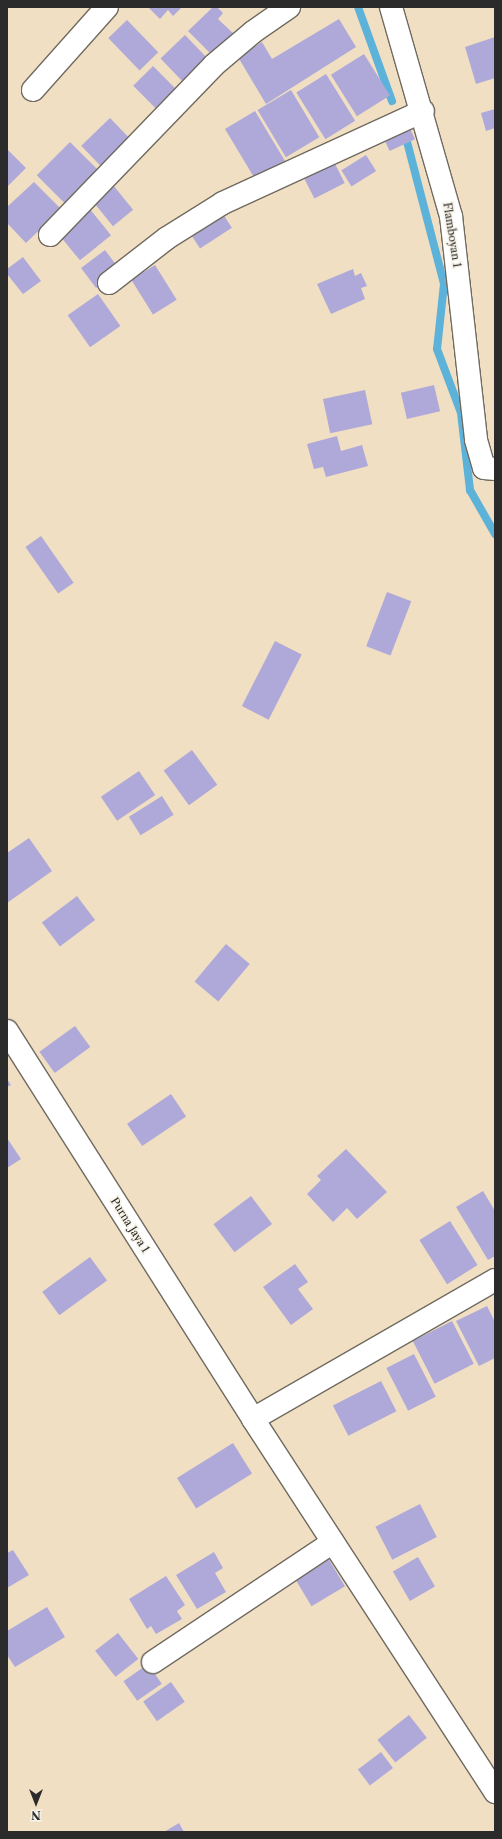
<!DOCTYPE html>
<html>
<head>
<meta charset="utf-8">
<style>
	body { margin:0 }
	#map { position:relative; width:502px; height:1839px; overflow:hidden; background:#f0dfc2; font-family:"Libre Caslon Text",serif }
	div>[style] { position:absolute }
	.stream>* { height:8px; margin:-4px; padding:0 4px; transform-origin:4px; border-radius:4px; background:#5db2d9 }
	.building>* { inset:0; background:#afa9da; transform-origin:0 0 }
	.roads { filter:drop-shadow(1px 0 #706a60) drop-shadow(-1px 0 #706a60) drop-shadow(0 1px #706a60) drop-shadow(0 -1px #706a60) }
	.minor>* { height:22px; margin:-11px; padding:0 11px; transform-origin:11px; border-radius:11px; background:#fff }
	span { translate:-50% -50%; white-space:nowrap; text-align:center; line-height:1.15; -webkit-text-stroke:3px #f7f3e8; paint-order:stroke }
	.street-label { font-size:11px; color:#2b2b2b }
	.frame { position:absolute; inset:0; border:8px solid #2b2b2b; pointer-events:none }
	.north { position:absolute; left:16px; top:1783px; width:40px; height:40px; -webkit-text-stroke:3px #f7f3e8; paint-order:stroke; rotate:180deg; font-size:11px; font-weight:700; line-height:16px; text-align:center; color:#2b2b2b }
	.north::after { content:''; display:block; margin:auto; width:14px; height:18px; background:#2b2b2b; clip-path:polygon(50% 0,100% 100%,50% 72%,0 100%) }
</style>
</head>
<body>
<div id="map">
	<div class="stream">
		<i style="left:358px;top:7px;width:100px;rotate:70.1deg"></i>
		<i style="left:405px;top:134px;width:155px;rotate:75.4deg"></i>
		<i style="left:444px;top:284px;width:65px;rotate:96.1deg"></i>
		<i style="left:437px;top:349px;width:68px;rotate:69.4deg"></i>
		<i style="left:461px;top:413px;width:78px;rotate:83.3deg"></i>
		<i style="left:470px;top:490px;width:51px;rotate:60.4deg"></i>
	</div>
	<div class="building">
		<i style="clip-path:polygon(148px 7px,182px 7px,173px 16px,168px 10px,160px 19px)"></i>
		<i style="clip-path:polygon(213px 7px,217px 7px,223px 13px,218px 19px,237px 37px,215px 58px,188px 31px)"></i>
		<i style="clip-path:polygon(339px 19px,356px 47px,266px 104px,238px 57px,262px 42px,272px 59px)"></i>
		<i style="left:127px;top:20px;width:45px;height:26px;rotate:46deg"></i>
		<i style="left:185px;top:35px;width:36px;height:34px;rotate:46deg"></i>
		<i style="clip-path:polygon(495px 37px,495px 78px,476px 84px,465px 47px)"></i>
		<i style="left:364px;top:54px;width:49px;height:39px;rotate:58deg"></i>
		<i style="left:153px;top:66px;width:37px;height:28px;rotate:45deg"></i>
		<i style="left:326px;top:74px;width:55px;height:35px;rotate:58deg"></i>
		<i style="left:291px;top:90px;width:55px;height:39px;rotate:59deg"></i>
		<i style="clip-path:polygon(495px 109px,495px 128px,486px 131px,481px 113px)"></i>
		<i style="left:255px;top:111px;width:58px;height:35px;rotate:59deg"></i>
		<i style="left:110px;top:118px;width:35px;height:40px;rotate:46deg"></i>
		<i style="left:407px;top:122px;width:19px;height:28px;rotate:65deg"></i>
		<i style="left:70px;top:142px;width:47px;height:47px;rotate:45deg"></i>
		<i style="clip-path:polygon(7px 149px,26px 168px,7px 187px)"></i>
		<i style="left:366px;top:155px;width:19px;height:29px;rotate:58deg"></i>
		<i style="left:332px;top:158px;width:28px;height:34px;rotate:63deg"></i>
		<i style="clip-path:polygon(34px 182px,61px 209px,26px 243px,7px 223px,7px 207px)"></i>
		<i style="left:113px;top:185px;width:32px;height:26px;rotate:51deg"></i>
		<i style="left:89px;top:208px;width:35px;height:40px;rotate:51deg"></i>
		<i style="left:221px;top:211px;width:20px;height:38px;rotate:57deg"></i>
		<i style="left:105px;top:250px;width:25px;height:30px;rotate:53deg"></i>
		<i style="clip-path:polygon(23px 257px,41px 281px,23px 294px,7px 274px,7px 269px)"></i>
		<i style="left:155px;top:265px;width:41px;height:28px;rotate:58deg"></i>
		<i style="clip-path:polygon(353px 269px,355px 276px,361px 273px,367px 286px,361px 288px,365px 299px,331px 314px,317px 284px)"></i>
		<i style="left:98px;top:294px;width:39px;height:37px;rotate:55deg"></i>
		<i style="left:434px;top:385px;width:27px;height:34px;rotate:77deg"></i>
		<i style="left:365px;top:390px;width:35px;height:43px;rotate:78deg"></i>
		<i style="clip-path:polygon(337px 436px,341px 451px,362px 445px,368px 466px,326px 477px,323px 467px,314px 469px,307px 444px)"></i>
		<i style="left:41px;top:536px;width:57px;height:19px;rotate:55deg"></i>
		<i style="left:387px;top:592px;width:26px;height:58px;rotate:21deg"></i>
		<i style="left:275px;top:641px;width:30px;height:73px;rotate:27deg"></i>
		<i style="left:192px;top:750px;width:43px;height:35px;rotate:54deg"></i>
		<i style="left:139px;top:771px;width:29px;height:46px;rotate:56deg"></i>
		<i style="left:162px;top:796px;width:22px;height:39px;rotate:58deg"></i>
		<i style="clip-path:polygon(29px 838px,52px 871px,7px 903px,7px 853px)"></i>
		<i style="left:77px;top:896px;width:30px;height:44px;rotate:53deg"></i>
		<i style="left:226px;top:944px;width:31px;height:49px;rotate:40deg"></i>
		<i style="left:75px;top:1026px;width:26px;height:44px;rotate:54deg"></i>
		<i style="clip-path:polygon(7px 1079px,11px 1085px,7px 1087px)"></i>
		<i style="left:171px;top:1094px;width:27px;height:53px;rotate:56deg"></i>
		<i style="clip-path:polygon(7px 1138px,21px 1159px,7px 1168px)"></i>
		<i style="clip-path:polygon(346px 1149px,387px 1192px,357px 1219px,347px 1208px,333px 1222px,307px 1194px,321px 1180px,317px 1176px)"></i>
		<i style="clip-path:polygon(483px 1191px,495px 1211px,495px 1256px,488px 1260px,456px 1207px)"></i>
		<i style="left:251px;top:1196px;width:35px;height:47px;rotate:53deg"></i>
		<i style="left:450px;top:1221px;width:52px;height:36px;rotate:58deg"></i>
		<i style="left:90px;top:1257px;width:29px;height:59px;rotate:54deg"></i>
		<i style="clip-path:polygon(295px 1264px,308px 1282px,298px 1289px,313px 1309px,291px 1325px,263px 1287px)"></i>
		<i style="clip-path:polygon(487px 1306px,495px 1322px,495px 1358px,479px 1366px,456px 1321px)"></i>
		<i style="left:452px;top:1321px;width:48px;height:44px;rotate:63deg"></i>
		<i style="left:414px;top:1354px;width:48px;height:31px;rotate:63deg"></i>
		<i style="left:381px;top:1381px;width:34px;height:54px;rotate:63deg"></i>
		<i style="left:233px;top:1443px;width:36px;height:66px;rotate:58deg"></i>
		<i style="left:420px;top:1504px;width:37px;height:50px;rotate:63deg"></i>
		<i style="clip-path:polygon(13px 1550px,29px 1575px,7px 1588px,7px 1553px)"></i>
		<i style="clip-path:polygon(214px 1552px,223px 1568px,215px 1573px,226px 1592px,197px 1609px,176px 1575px)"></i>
		<i style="left:418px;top:1557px;width:34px;height:29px;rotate:60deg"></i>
		<i style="left:328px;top:1558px;width:33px;height:39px;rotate:59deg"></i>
		<i style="clip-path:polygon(166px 1576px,185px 1605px,177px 1611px,182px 1619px,156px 1634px,151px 1626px,147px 1629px,129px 1599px)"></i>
		<i style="clip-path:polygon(47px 1607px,65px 1637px,15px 1667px,7px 1655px,7px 1631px)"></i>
		<i style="left:118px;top:1633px;width:33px;height:29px;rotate:52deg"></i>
		<i style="left:148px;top:1664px;width:24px;height:30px;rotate:55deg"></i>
		<i style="left:171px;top:1682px;width:24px;height:34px;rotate:55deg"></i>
		<i style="left:409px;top:1715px;width:29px;height:40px;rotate:52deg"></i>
		<i style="left:381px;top:1752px;width:20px;height:29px;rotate:53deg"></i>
		<i style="clip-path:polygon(179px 1823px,184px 1832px,164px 1832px)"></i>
	</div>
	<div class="roads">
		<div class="minor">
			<i style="left:391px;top:7px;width:217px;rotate:74deg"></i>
			<i style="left:451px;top:216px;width:225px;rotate:83.6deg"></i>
			<i style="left:476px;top:440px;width:29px;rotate:74deg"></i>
			<i style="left:484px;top:468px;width:11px;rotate:5deg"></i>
			<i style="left:33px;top:90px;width:111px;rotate:-48.3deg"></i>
			<i style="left:50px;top:235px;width:236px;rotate:-46deg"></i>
			<i style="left:214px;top:65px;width:51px;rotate:-40.2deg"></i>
			<i style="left:253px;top:32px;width:44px;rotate:-34.8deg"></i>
			<i style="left:109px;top:283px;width:73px;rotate:-37.8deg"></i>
			<i style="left:167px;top:238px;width:66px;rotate:-32deg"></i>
			<i style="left:223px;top:203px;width:220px;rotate:-24.7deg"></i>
			<i style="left:7px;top:1031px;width:459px;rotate:57.6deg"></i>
			<i style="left:253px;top:1419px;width:445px;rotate:57deg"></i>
			<i style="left:253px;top:1419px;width:279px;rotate:-29.9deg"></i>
			<i style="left:153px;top:1662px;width:216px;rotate:-33.7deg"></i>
		</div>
	</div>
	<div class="street-label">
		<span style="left:452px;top:235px;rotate:81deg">Flamboyan 1</span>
		<span style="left:130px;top:1225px;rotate:58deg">Purna Jaya 1</span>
	</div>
	<div class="frame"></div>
	<div class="north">N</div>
</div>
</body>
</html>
